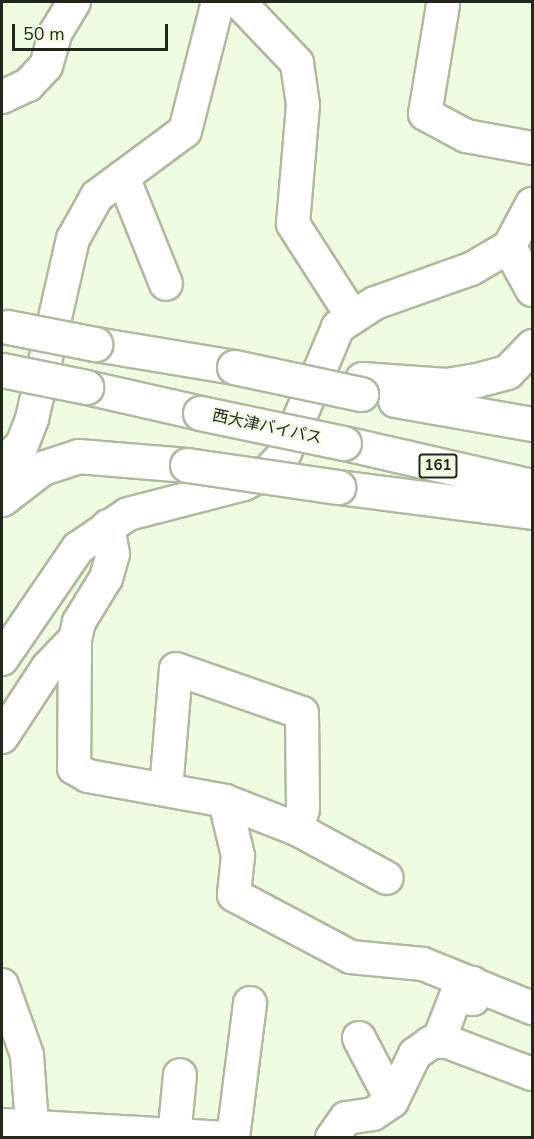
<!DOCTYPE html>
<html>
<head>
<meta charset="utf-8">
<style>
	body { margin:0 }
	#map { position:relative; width:534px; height:1139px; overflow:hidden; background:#f0fce1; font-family:"Nunito Sans","Noto Sans JP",sans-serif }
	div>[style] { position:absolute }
	.roads { filter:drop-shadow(2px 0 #afb9a0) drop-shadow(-2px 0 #afb9a0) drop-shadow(0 2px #afb9a0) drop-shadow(0 -2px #afb9a0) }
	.minor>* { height:32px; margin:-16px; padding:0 16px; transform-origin:16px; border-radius:16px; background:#fff }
	.highway>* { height:33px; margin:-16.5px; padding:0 16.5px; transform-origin:16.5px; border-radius:16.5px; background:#fff }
	.bridges { filter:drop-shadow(2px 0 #afb9a0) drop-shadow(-2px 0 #afb9a0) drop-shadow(0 2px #afb9a0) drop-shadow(0 -2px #afb9a0) }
	.highway-bridge>* { height:33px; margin:-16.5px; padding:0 16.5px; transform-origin:16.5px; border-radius:16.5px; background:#fff }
	span { translate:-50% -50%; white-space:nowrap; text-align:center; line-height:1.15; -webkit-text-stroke:4.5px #f0fce1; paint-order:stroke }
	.shield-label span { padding:2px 4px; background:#f0fce1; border:2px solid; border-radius:4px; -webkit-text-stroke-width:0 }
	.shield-label { font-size:15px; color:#22271d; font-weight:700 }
	.street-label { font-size:16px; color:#22271d }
	.frame { position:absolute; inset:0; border:3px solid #22271d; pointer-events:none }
	.scale { position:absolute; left:12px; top:24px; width:156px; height:27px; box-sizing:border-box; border:3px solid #22271d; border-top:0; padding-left:8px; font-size:18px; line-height:21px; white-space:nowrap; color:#22271d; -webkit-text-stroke:4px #f0fce1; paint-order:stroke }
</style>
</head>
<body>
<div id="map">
	<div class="roads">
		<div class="minor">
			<i style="left:239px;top:2px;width:84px;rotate:46.4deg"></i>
			<i style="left:297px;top:63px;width:42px;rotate:81.9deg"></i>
			<i style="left:303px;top:105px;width:119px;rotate:94.8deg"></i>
			<i style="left:293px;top:224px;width:109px;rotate:57.3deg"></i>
			<i style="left:443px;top:5px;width:110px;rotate:99.4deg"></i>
			<i style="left:425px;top:114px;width:47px;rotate:28.2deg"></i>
			<i style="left:466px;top:136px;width:67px;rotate:10.3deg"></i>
			<i style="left:2px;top:97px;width:29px;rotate:-25deg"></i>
			<i style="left:28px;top:85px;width:26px;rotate:-47deg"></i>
			<i style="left:46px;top:66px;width:35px;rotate:-74deg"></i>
			<i style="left:56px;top:32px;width:35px;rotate:-59deg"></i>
			<i style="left:123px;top:177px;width:115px;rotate:68.1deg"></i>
			<i style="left:2px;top:464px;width:28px;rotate:-44deg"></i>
			<i style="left:22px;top:445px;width:28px;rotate:-69deg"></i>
			<i style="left:32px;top:419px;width:185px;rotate:-77.2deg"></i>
			<i style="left:73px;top:239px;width:49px;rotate:-60.8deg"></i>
			<i style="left:97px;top:196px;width:109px;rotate:-36.5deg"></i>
			<i style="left:185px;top:131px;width:133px;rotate:-75.7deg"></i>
			<i style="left:108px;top:526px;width:28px;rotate:80deg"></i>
			<i style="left:113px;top:554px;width:25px;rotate:106deg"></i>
			<i style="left:106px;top:578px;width:52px;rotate:121.5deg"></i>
			<i style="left:79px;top:622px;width:17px;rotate:103deg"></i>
			<i style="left:75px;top:639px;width:129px;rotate:90.4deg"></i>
			<i style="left:74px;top:768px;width:16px;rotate:30deg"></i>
			<i style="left:88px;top:776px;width:139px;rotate:10.3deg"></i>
			<i style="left:225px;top:801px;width:57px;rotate:76.7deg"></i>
			<i style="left:238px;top:856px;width:39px;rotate:96deg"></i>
			<i style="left:234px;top:895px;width:132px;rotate:27.9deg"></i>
			<i style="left:351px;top:957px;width:72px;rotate:5.6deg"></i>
			<i style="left:423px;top:964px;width:118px;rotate:22deg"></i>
			<i style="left:2px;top:659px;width:135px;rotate:-55.6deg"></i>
			<i style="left:78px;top:548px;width:60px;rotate:-34.2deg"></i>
			<i style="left:128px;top:514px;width:120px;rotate:-14.5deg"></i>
			<i style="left:244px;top:484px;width:27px;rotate:-27deg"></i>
			<i style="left:268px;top:472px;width:23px;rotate:-47deg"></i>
			<i style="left:284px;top:455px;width:139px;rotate:-67.1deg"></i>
			<i style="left:338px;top:327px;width:44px;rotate:-33deg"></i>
			<i style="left:375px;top:303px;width:102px;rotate:-19.5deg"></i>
			<i style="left:471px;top:269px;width:44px;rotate:-30.1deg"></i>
			<i style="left:509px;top:247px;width:49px;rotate:-61.9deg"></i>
			<i style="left:2px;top:737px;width:84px;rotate:-56.7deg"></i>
			<i style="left:48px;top:667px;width:39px;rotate:-46deg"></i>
			<i style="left:166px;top:790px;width:121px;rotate:-85.3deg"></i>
			<i style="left:176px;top:669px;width:133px;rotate:19.2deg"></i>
			<i style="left:302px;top:713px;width:96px;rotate:89.4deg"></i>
			<i style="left:303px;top:809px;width:21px;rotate:107deg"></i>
			<i style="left:225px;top:801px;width:77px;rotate:21.3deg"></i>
			<i style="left:297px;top:829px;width:102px;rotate:28.6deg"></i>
			<i style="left:2px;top:985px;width:74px;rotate:70.3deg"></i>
			<i style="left:27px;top:1055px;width:83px;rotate:85.9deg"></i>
			<i style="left:359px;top:1038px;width:71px;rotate:62.4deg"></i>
			<i style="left:438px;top:1042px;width:49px;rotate:-68.6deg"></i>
			<i style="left:456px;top:996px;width:17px;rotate:10deg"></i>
			<i style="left:473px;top:999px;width:16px;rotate:-90deg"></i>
			<i style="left:2px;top:1125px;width:228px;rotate:3.3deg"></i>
			<i style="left:174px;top:1138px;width:63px;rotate:-84.6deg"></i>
			<i style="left:233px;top:1138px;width:136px;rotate:-82.8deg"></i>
			<i style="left:332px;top:1138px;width:24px;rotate:-55deg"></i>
			<i style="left:346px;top:1118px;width:27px;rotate:-8deg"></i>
			<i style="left:373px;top:1114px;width:23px;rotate:-34deg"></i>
			<i style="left:392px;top:1101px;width:52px;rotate:-63.9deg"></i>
			<i style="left:415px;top:1054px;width:19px;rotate:-36deg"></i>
			<i style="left:430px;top:1043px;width:15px;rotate:-8deg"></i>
			<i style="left:445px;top:1041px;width:93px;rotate:20.8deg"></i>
		</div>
		<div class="highway">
			<i style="left:509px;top:247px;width:48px;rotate:61.3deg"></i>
			<i style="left:95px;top:344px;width:141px;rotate:9.4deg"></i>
			<i style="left:362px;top:379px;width:84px;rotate:4.1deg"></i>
			<i style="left:446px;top:385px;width:31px;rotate:-9deg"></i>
			<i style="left:477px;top:380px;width:31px;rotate:-15deg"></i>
			<i style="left:507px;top:372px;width:36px;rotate:-46deg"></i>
			<i style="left:86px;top:387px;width:117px;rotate:12.8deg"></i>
			<i style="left:395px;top:400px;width:139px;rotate:9.9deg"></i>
			<i style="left:344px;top:443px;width:193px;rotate:12.9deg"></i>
			<i style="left:338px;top:487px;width:196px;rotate:7.3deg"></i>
			<i style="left:2px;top:499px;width:51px;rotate:-37.8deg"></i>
			<i style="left:42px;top:468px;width:38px;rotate:-18deg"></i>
			<i style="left:78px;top:456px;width:109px;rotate:4.7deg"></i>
		</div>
	</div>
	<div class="bridges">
		<div class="highway-bridge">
			<i style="left:8px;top:327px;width:89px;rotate:11.1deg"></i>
			<i style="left:234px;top:367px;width:130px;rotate:12deg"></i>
			<i style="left:2px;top:370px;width:86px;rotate:11.4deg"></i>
			<i style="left:200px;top:413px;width:147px;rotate:11.8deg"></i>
			<i style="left:187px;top:465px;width:153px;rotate:8.3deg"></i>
		</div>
	</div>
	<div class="shield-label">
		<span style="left:438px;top:466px">161</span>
	</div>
	<div class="street-label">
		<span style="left:267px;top:427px;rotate:12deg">西大津バイパス</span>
	</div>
	<div class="frame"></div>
	<div class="scale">50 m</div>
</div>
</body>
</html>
